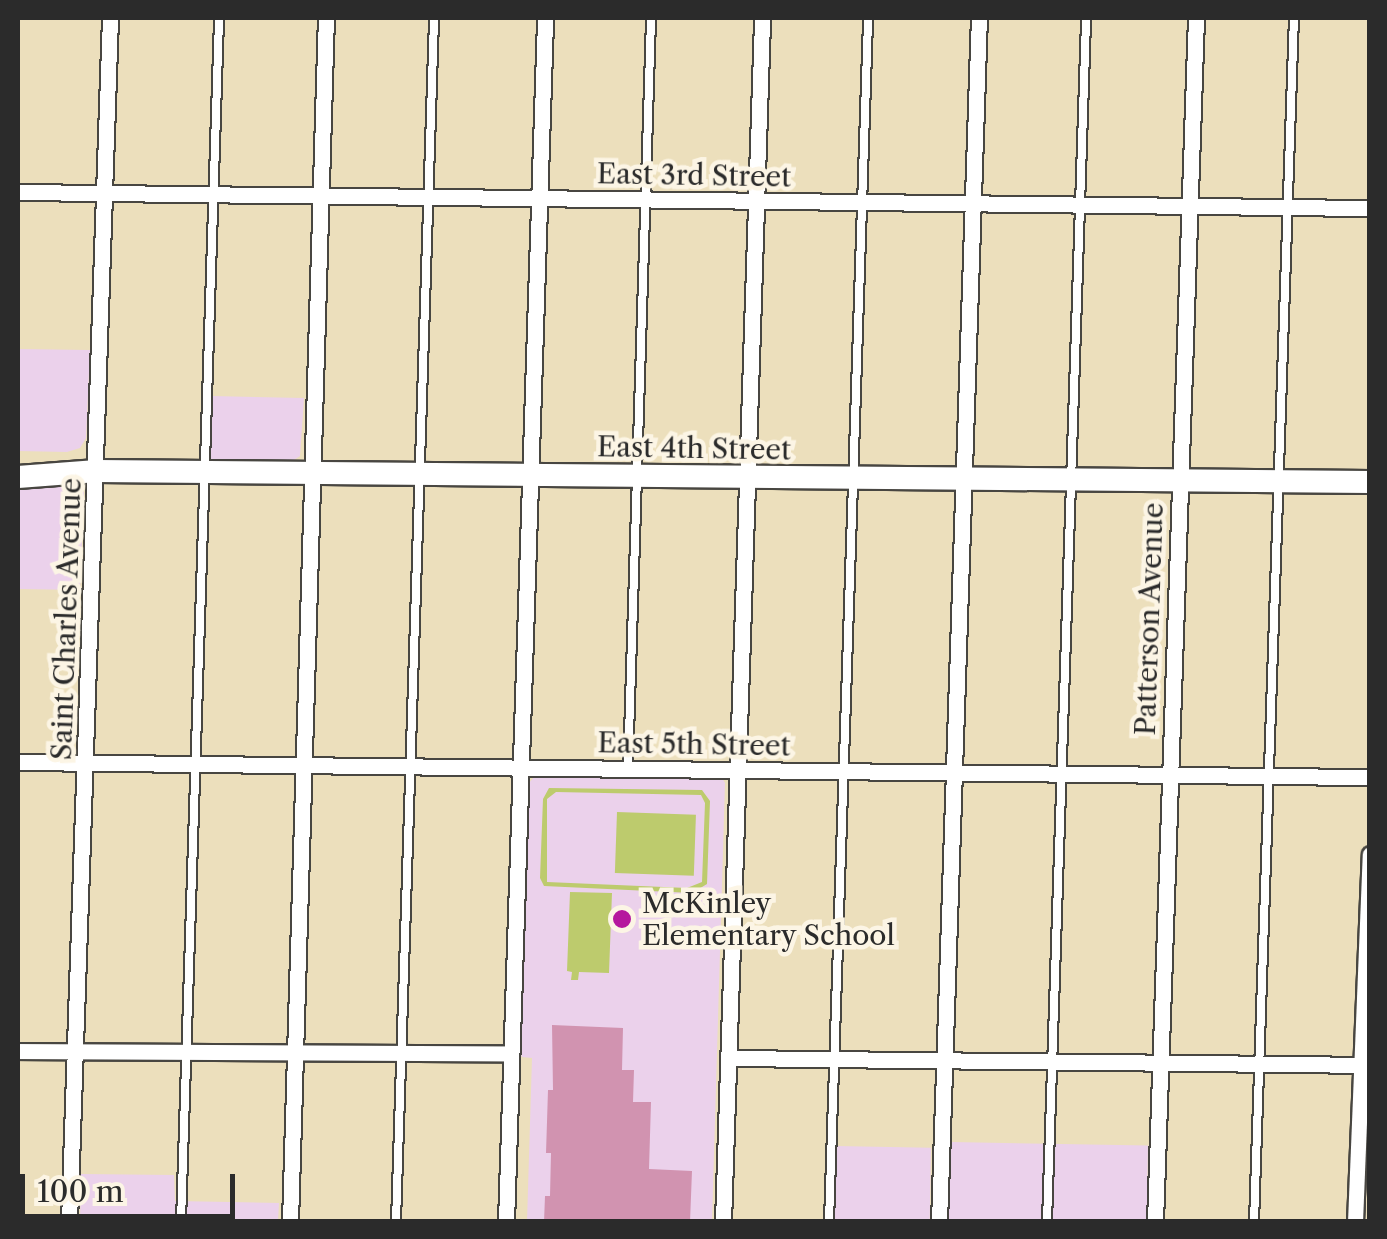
<!DOCTYPE html>
<html>
<head>
<meta charset="utf-8">
<style>
	body { margin:0 }
	#map { position:relative; width:1387px; height:1239px; overflow:hidden; background:#ecdfbc; font-family:"Libre Caslon Text",serif }
	div>[style] { position:absolute }
	.built>* { inset:0; background:#ebd1eb; transform-origin:0 0 }
	.green>* { inset:0; background:#bdcb6d; transform-origin:0 0 }
	.building>* { inset:0; background:#d193b0 }
	.roads { filter:drop-shadow(2px 0 #484641) drop-shadow(-2px 0 #484641) drop-shadow(0 2px #484641) drop-shadow(0 -2px #484641) }
	.lane>* { height:8px; margin:-4px; padding:0 4px; transform-origin:4px; border-radius:4px; background:#fff }
	.street>* { height:15px; margin:-7.5px; padding:0 7.5px; transform-origin:7.5px; border-radius:7.5px; background:#fff }
	.secondary>* { height:22px; margin:-11px; padding:0 11px; transform-origin:11px; border-radius:11px; background:#fff }
	.dots>* { width:28px; height:28px; translate:-50% -50%; box-sizing:border-box; border:5px solid #fcf5e5; border-radius:50% }
	span { translate:-50% -50%; white-space:nowrap; text-align:center; line-height:1.15; -webkit-text-stroke:9px #fcf5e5; paint-order:stroke }
	.street-label { font-size:28px; color:#2b2b2b }
	.poi-label { font-size:28px; color:#2b2b2b }
	.left { translate:0 -50%; text-align:left }
	.frame { position:absolute; inset:0; border:20px solid #2b2b2b; pointer-events:none }
	.scale { position:absolute; left:20px; top:1174px; width:215px; height:45px; box-sizing:border-box; border:5px solid #2b2b2b; border-top:0; padding-left:12px; font-size:30px; line-height:35px; white-space:nowrap; color:#2b2b2b; -webkit-text-stroke:8px #fcf5e5; paint-order:stroke }
</style>
</head>
<body>
<div id="map">
	<div class="built">
		<i style="clip-path:polygon(18px 349px,90px 350px,86px 438px,80px 448px,67px 452px,18px 451px)"></i>
		<i style="clip-path:polygon(211px 396px,304px 398px,300px 456px,294px 460px,209px 459px)"></i>
		<i style="clip-path:polygon(18px 487px,77px 487px,84px 492px,80px 590px,18px 589px)"></i>
		<i style="clip-path:polygon(535px 776px,722px 778px,725px 783px,712px 1221px,527px 1221px,532px 1058px,522px 1057px,519px 1050px,528px 784px)"></i>
		<i style="left:950px;top:1142px;width:198px;height:80px;rotate:1deg"></i>
		<i style="left:835px;top:1146px;width:96px;height:76px;rotate:1deg"></i>
		<i style="clip-path:polygon(81px 1174px,174px 1175px,175px 1201px,279px 1203px,278px 1221px,80px 1222px)"></i>
	</div>
	<div class="green">
		<i style="clip-path:polygon(evenodd,549px 788px,702px 790px,710px 801px,707px 884px,692px 893px,544px 886px,540px 878px,543px 799px,549px 788px,556px 792px,701px 795px,705px 803px,702px 882px,687px 888px,547px 882px,547px 799px,556px 792px)"></i>
		<i style="left:617px;top:812px;width:79px;height:61px;rotate:2deg"></i>
		<i style="clip-path:polygon(570px 892px,612px 893px,609px 973px,579px 972px,578px 980px,571px 980px,572px 972px,567px 971px)"></i>
	</div>
	<div class="building">
		<i style="clip-path:polygon(552px 1025px,623px 1028px,622px 1070px,634px 1070px,633px 1102px,651px 1102px,649px 1169px,692px 1171px,690px 1222px,544px 1222px,545px 1196px,550px 1196px,551px 1153px,546px 1153px,548px 1090px,553px 1090px)"></i>
	</div>
	<div class="roads">
		<div class="lane">
			<i style="left:628px;top:768px;width:750px;rotate:-88.24deg"></i>
			<i style="left:181px;top:1222px;width:1205px;rotate:-88.19deg"></i>
			<i style="left:396px;top:1222px;width:1205px;rotate:-88.19deg"></i>
			<i style="left:829px;top:1222px;width:1205px;rotate:-88.14deg"></i>
			<i style="left:1047px;top:1222px;width:1205px;rotate:-88.14deg"></i>
			<i style="left:1254px;top:1222px;width:1205px;rotate:-88.1deg"></i>
		</div>
		<div class="street">
			<i style="left:18px;top:192px;width:1352px;rotate:0.68deg"></i>
			<i style="left:18px;top:762px;width:1352px;rotate:0.64deg"></i>
			<i style="left:18px;top:1051px;width:492px;rotate:0.3deg"></i>
			<i style="left:728px;top:1058px;width:642px;rotate:0.62deg"></i>
			<i style="left:69px;top:1222px;width:1205px;rotate:-88.05deg"></i>
			<i style="left:290px;top:1222px;width:1205px;rotate:-88.29deg"></i>
			<i style="left:506px;top:1222px;width:1205px;rotate:-88.14deg"></i>
			<i style="left:723px;top:1222px;width:1205px;rotate:-88.14deg"></i>
			<i style="left:939px;top:1222px;width:1205px;rotate:-88.1deg"></i>
			<i style="left:1155px;top:1222px;width:1205px;rotate:-88.05deg"></i>
			<i style="left:1355px;top:1222px;width:368px;rotate:-87.7deg"></i>
		</div>
		<div class="secondary">
			<i style="left:18px;top:477px;width:79px;rotate:-4.3deg"></i>
			<i style="left:97px;top:471px;width:1273px;rotate:0.5deg"></i>
		</div>
	</div>
	<div class="dots">
		<i style="left:622px;top:919px;background:#b5179e"></i>
	</div>
	<div class="street-label">
		<span style="left:694px;top:175px;rotate:1deg">East 3rd Street</span>
		<span style="left:694px;top:448px;rotate:1deg">East 4th Street</span>
		<span style="left:66px;top:619px;rotate:-88deg">Saint Charles Avenue</span>
		<span style="left:1149px;top:619px;rotate:-88deg">Patterson Avenue</span>
		<span style="left:694px;top:744px;rotate:1deg">East 5th Street</span>
	</div>
	<div class="poi-label">
		<span class="left" style="left:642px;top:919px">McKinley<br>Elementary School</span>
	</div>
	<div class="frame"></div>
	<div class="scale">100 m</div>
</div>
</body>
</html>
